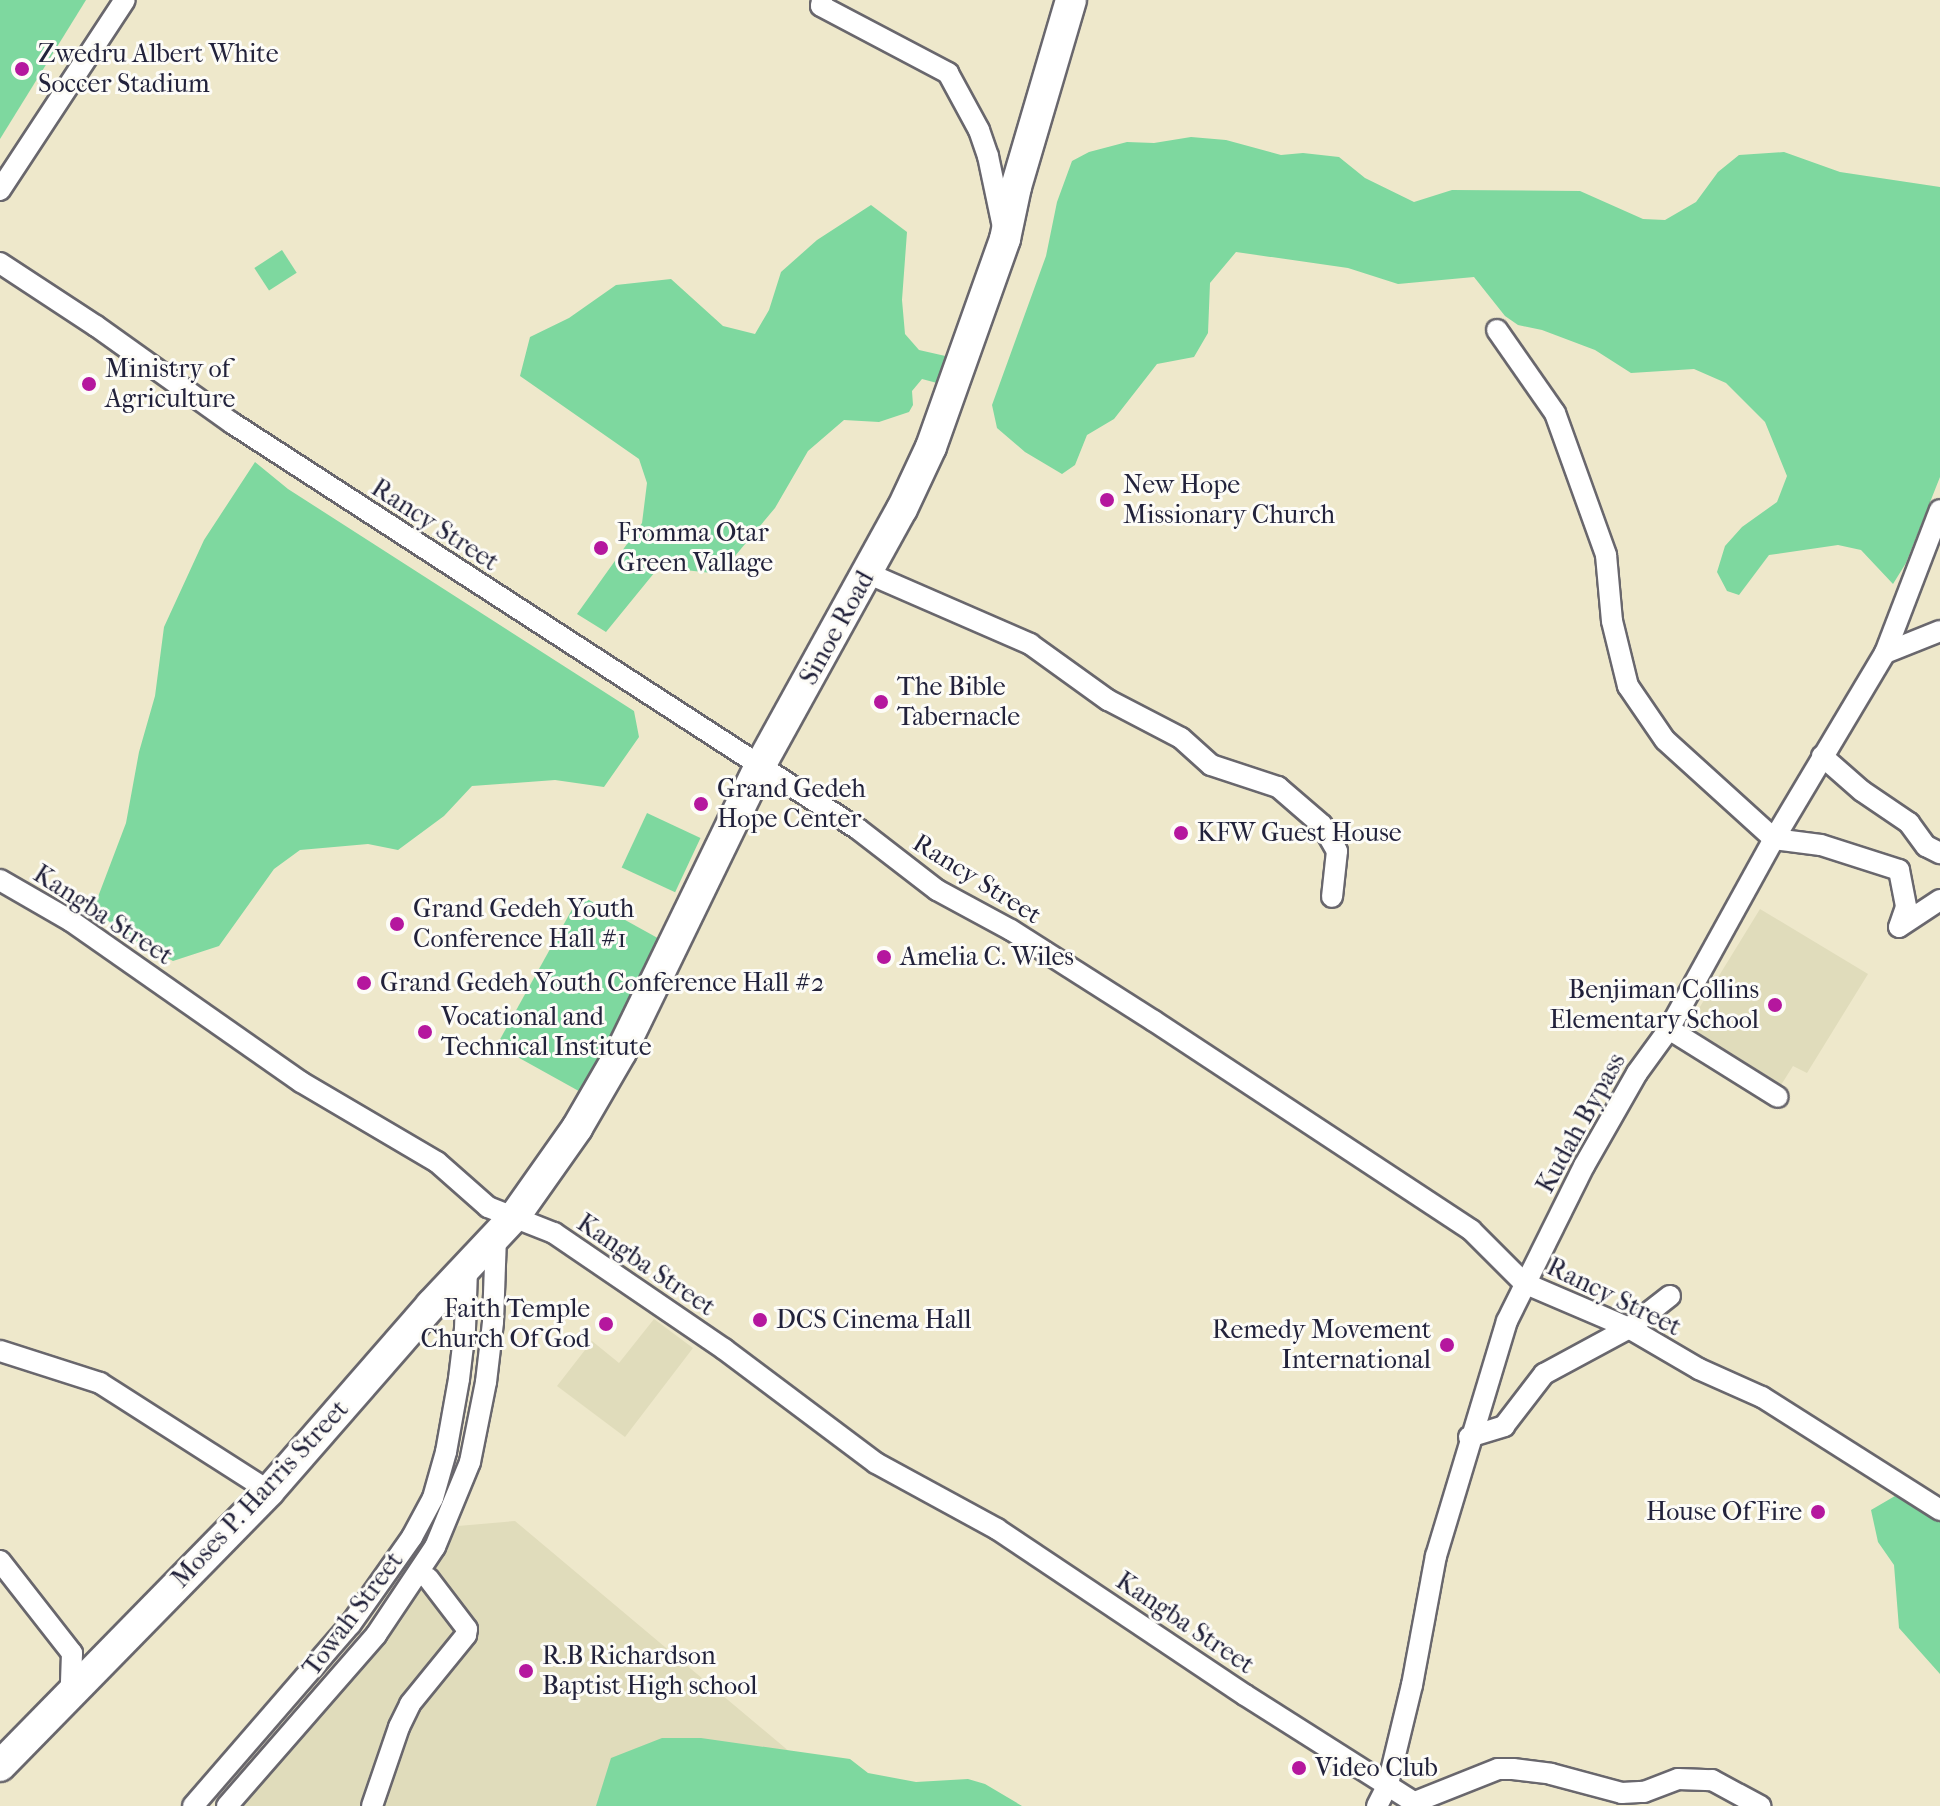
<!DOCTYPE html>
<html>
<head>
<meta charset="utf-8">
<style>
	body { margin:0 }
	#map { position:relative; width:1940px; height:1806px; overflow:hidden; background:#eee8cb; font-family:"IM FELL French Canon",serif }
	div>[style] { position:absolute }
	.built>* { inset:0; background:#e0dcbb }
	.green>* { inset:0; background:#7ed89f; transform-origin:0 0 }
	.roads { filter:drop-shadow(2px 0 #69676d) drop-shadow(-2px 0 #69676d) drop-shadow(0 2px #69676d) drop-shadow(0 -2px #69676d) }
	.minor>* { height:20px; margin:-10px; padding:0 10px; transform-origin:10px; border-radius:10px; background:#fff }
	.highway>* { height:30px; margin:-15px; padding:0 15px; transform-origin:15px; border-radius:15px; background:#fff }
	.dots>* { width:22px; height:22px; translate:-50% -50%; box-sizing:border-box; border:4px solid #fdfcf7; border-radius:50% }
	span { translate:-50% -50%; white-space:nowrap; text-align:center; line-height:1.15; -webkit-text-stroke:6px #fdfcf7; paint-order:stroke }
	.poi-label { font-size:26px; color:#22223b }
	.left { translate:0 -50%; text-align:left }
	.right { translate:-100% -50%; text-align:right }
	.street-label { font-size:26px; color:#22223b }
</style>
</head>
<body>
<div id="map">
	<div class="built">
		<i style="clip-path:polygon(1760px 909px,1868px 974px,1807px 1073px,1793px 1066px,1776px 1093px,1682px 1036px)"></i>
		<i style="clip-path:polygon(654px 1319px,693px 1348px,625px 1437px,557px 1386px,592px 1341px,619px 1363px)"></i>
		<i style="clip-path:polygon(515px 1521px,828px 1784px,860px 1806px,239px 1806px,400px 1623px,458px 1526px)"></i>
	</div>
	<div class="green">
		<i style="clip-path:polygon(0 0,86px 0,0 139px)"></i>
		<i style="clip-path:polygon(1191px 137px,1226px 140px,1281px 155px,1303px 153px,1339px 157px,1365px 178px,1414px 202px,1452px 190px,1580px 191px,1643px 219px,1665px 220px,1696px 202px,1718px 172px,1739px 155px,1784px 152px,1840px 172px,1940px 187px,1940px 477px,1906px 563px,1893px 584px,1861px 550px,1838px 545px,1769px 555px,1739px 595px,1727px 591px,1717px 572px,1725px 546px,1742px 527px,1777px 502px,1787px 476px,1765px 422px,1726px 383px,1694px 369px,1631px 373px,1595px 350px,1542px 330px,1518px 325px,1505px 316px,1474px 277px,1398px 284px,1348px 268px,1236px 252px,1210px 283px,1208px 333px,1194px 357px,1157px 364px,1114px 419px,1087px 435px,1075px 465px,1062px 474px,1025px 452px,997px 428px,992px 405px,1046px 256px,1057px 202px,1072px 161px,1089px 152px,1127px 142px,1154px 143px)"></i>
		<i style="clip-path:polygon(871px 205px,907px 232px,902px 300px,905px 334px,919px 350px,963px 360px,952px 387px,922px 379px,912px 391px,913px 405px,909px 412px,879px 422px,844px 420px,808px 451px,775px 508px,720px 574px,659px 567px,606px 632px,577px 614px,642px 523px,647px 483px,639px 459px,520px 376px,530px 337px,569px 318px,616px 285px,671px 279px,723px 326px,755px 334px,769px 310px,781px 272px,817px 240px)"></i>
		<i style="left:282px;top:250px;width:27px;height:33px;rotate:57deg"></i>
		<i style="clip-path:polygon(255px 462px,288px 489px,634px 711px,639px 737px,604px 787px,555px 780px,472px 786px,444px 816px,398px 850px,368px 844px,300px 850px,274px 869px,219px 946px,173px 961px,134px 940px,93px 910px,126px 823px,139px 752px,155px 696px,164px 627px,204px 540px)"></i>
		<i style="left:647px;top:813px;width:59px;height:60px;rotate:25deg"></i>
		<i style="left:580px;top:895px;width:96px;height:172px;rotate:29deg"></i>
		<i style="clip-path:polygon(1895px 1496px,1926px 1507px,1940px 1517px,1940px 1674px,1899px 1628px,1894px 1565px,1878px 1542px,1871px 1510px)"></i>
		<i style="clip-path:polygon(662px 1738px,701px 1738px,850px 1759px,868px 1773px,916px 1782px,968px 1779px,985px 1784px,1022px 1806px,596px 1806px,611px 1758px)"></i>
	</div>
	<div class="roads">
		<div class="minor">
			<i style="left:822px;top:0;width:6px;rotate:99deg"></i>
			<i style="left:821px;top:6px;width:144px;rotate:27.8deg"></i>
			<i style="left:948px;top:73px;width:65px;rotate:61.5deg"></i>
			<i style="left:979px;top:130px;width:28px;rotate:71deg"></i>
			<i style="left:988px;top:156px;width:73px;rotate:78.1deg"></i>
			<i style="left:0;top:190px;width:227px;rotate:-56.7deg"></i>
			<i style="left:0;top:263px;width:115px;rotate:33.3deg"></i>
			<i style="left:96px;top:326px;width:167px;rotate:35.5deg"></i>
			<i style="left:232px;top:423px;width:746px;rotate:32.97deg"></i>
			<i style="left:858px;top:829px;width:100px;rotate:37.7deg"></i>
			<i style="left:937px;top:890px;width:84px;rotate:28.4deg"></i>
			<i style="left:1011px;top:930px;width:169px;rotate:32.5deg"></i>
			<i style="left:1154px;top:1021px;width:380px;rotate:33.4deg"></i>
			<i style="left:1471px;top:1230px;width:75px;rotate:45deg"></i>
			<i style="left:1524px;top:1283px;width:114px;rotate:23.2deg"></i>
			<i style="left:1629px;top:1328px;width:81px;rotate:30.4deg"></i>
			<i style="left:1699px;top:1369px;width:69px;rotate:24deg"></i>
			<i style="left:1762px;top:1397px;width:211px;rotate:32.4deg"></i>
			<i style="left:1497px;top:330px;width:101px;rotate:55.1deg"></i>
			<i style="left:1555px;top:413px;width:151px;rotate:70.2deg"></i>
			<i style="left:1606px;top:555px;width:66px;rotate:84.8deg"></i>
			<i style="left:1612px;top:621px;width:67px;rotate:76.2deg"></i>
			<i style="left:1628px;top:686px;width:65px;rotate:55.6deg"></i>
			<i style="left:1665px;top:740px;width:147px;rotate:42.2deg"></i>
			<i style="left:1774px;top:839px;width:47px;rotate:7.3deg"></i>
			<i style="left:1821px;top:845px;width:82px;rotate:17.8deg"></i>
			<i style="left:1899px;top:870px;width:38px;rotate:79deg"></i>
			<i style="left:1906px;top:907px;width:21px;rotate:109deg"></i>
			<i style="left:1899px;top:927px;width:49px;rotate:-33.4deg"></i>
			<i style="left:867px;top:573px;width:178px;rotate:23.5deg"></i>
			<i style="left:1030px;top:644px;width:96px;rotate:35.7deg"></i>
			<i style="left:1108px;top:700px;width:82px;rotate:27.5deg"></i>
			<i style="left:1181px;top:738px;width:40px;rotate:42deg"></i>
			<i style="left:1211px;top:765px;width:71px;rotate:18.2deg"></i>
			<i style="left:1278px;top:787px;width:58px;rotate:40.8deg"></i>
			<i style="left:1322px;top:825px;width:30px;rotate:60deg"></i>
			<i style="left:1337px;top:851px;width:46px;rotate:96.2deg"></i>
			<i style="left:1885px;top:653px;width:59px;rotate:-21.8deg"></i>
			<i style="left:1822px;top:756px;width:53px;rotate:41.2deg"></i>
			<i style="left:1862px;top:791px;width:57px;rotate:34.2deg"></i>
			<i style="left:1909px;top:823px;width:29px;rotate:54deg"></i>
			<i style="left:1926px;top:846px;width:16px;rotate:27deg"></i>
			<i style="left:0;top:880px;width:82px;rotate:30deg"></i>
			<i style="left:71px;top:921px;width:281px;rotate:35deg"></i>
			<i style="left:301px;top:1082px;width:158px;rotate:30.5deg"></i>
			<i style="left:437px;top:1162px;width:68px;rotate:41.4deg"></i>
			<i style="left:488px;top:1207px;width:71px;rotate:21.5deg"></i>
			<i style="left:554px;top:1233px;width:206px;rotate:34.3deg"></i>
			<i style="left:724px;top:1349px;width:190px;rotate:36.9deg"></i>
			<i style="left:876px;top:1463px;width:138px;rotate:28.6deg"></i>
			<i style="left:997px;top:1529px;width:298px;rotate:33.8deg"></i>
			<i style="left:1245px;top:1695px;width:207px;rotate:32.4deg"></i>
			<i style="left:1669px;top:1029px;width:128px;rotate:32deg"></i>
			<i style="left:0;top:1351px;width:105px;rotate:17.7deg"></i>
			<i style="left:100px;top:1383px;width:201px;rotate:32.6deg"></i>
			<i style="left:1469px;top:1437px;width:37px;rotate:-17deg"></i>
			<i style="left:1504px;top:1426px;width:66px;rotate:-52.4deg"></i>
			<i style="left:1544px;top:1374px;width:97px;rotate:-28.4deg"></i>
			<i style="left:1629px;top:1328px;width:52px;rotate:-38deg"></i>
			<i style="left:0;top:1561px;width:117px;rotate:52deg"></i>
			<i style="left:72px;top:1653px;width:38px;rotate:92deg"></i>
			<i style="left:1415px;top:1802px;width:89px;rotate:-21.7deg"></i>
			<i style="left:1498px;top:1769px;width:15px"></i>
			<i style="left:1513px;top:1769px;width:38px;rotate:7deg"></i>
			<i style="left:1551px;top:1774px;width:73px;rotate:15deg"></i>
			<i style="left:1622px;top:1793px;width:22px;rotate:-3deg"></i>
			<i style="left:1644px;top:1792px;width:36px;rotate:-21deg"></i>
			<i style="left:1678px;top:1779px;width:34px;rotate:2deg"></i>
			<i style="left:1712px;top:1780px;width:55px;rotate:28.4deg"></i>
			<i style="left:193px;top:1806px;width:240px;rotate:-49.1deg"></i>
			<i style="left:350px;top:1625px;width:108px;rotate:-54.8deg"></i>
			<i style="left:412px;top:1537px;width:44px;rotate:-61.7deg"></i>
			<i style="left:433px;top:1498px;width:48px;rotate:-74.2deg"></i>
			<i style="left:446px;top:1452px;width:74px;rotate:-79.9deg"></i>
			<i style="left:459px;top:1379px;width:50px;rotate:-83.2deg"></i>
			<i style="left:465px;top:1329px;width:61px;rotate:-88.1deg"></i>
			<i style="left:227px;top:1806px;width:227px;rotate:-48.9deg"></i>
			<i style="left:376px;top:1635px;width:106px;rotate:-56.2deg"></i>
			<i style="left:435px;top:1547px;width:92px;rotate:-67.6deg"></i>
			<i style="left:470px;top:1462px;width:82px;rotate:-78.7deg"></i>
			<i style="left:486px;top:1382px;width:60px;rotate:-83.3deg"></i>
			<i style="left:493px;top:1322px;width:86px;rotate:-88deg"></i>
			<i style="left:372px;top:1806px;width:83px;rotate:-71.1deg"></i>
			<i style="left:399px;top:1727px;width:25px;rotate:-64deg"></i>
			<i style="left:410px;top:1704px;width:89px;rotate:-50.9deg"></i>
			<i style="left:466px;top:1635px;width:6px;rotate:-81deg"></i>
			<i style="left:467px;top:1629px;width:64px;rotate:-127.4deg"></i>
			<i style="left:1377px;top:1806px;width:25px;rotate:-63deg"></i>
			<i style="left:1388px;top:1784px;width:102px;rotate:-76.4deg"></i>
			<i style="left:1412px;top:1685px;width:131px;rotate:-79.5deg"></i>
			<i style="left:1436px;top:1556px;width:245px;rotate:-73.2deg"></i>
			<i style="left:1507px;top:1321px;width:173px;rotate:-63.6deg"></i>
			<i style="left:1584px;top:1166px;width:107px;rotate:-60.3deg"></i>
			<i style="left:1637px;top:1073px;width:54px;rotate:-54deg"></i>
			<i style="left:1669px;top:1029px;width:217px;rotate:-61.1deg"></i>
			<i style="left:1774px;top:839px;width:217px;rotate:-59.2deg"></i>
			<i style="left:1885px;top:653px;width:153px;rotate:-69deg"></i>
		</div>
		<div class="highway">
			<i style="left:0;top:1766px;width:385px;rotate:-45.6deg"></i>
			<i style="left:269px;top:1491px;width:247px;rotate:-48.9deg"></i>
			<i style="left:431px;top:1305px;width:122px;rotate:-46.7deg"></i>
			<i style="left:515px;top:1216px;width:108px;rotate:-54.8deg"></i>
			<i style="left:577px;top:1128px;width:88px;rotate:-59.9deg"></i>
			<i style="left:621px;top:1052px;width:320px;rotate:-64.1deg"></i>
			<i style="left:761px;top:764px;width:291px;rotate:-61.1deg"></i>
			<i style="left:902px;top:509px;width:68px;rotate:-64.9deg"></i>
			<i style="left:931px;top:447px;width:221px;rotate:-70.4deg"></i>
			<i style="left:1005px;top:239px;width:53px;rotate:-78.1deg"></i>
			<i style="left:1016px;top:187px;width:195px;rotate:-73.6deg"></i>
		</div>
	</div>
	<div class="dots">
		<i style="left:22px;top:69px;background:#b5179e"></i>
		<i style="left:89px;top:384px;background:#b5179e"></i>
		<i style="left:1107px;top:500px;background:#b5179e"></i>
		<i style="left:601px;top:548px;background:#b5179e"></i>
		<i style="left:881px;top:702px;background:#b5179e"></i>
		<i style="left:701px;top:804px;background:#b5179e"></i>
		<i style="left:1181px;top:833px;background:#b5179e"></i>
		<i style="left:397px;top:924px;background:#b5179e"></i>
		<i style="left:884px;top:957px;background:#b5179e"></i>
		<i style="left:364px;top:983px;background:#b5179e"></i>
		<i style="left:1775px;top:1005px;background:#b5179e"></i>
		<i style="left:425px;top:1032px;background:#b5179e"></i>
		<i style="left:760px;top:1320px;background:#b5179e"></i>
		<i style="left:606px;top:1324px;background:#b5179e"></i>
		<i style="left:1447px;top:1345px;background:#b5179e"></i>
		<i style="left:1818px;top:1512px;background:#b5179e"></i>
		<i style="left:526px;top:1671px;background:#b5179e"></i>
		<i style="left:1299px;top:1768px;background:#b5179e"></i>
	</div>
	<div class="poi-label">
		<span class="left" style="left:38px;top:69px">Zwedru Albert White<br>Soccer Stadium</span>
		<span class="left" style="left:105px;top:384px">Ministry of<br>Agriculture</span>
		<span class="left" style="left:1123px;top:500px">New Hope<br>Missionary Church</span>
		<span class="left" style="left:617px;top:548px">Fromma Otar<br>Green Vallage</span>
		<span class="left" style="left:897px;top:702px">The Bible<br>Tabernacle</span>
		<span class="left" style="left:717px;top:804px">Grand Gedeh<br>Hope Center</span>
		<span class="left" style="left:1197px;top:833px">KFW Guest House</span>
		<span class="left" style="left:413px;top:924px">Grand Gedeh Youth<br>Conference Hall #1</span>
		<span class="left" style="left:900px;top:957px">Amelia C. Wiles</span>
		<span class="left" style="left:380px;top:983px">Grand Gedeh Youth Conference Hall #2</span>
		<span class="right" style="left:1759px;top:1005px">Benjiman Collins<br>Elementary School</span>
		<span class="left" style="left:441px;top:1032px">Vocational and<br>Technical Institute</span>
		<span class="right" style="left:590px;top:1324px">Faith Temple<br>Church Of God</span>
		<span class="left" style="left:776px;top:1320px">DCS Cinema Hall</span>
		<span class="right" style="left:1431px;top:1345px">Remedy Movement<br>International</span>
		<span class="right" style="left:1802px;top:1512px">House Of Fire</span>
		<span class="left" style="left:542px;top:1671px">R.B Richardson<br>Baptist High school</span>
		<span class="left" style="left:1315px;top:1768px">Video Club</span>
	</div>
	<div class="street-label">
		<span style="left:435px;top:525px;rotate:33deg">Rancy Street</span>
		<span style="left:837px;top:628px;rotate:-61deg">Sinoe Road</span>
		<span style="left:977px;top:879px;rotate:32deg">Rancy Street</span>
		<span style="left:103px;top:915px;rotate:33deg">Kangba Street</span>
		<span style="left:1581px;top:1123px;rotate:-61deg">Kudah Bypass</span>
		<span style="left:646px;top:1265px;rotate:34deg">Kangba Street</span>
		<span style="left:1614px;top:1297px;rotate:26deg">Rancy Street</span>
		<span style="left:260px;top:1494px;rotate:-47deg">Moses P. Harris Street</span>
		<span style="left:353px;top:1614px;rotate:-53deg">Towah Street</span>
		<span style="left:1185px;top:1623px;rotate:34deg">Kangba Street</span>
	</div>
</div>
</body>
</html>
